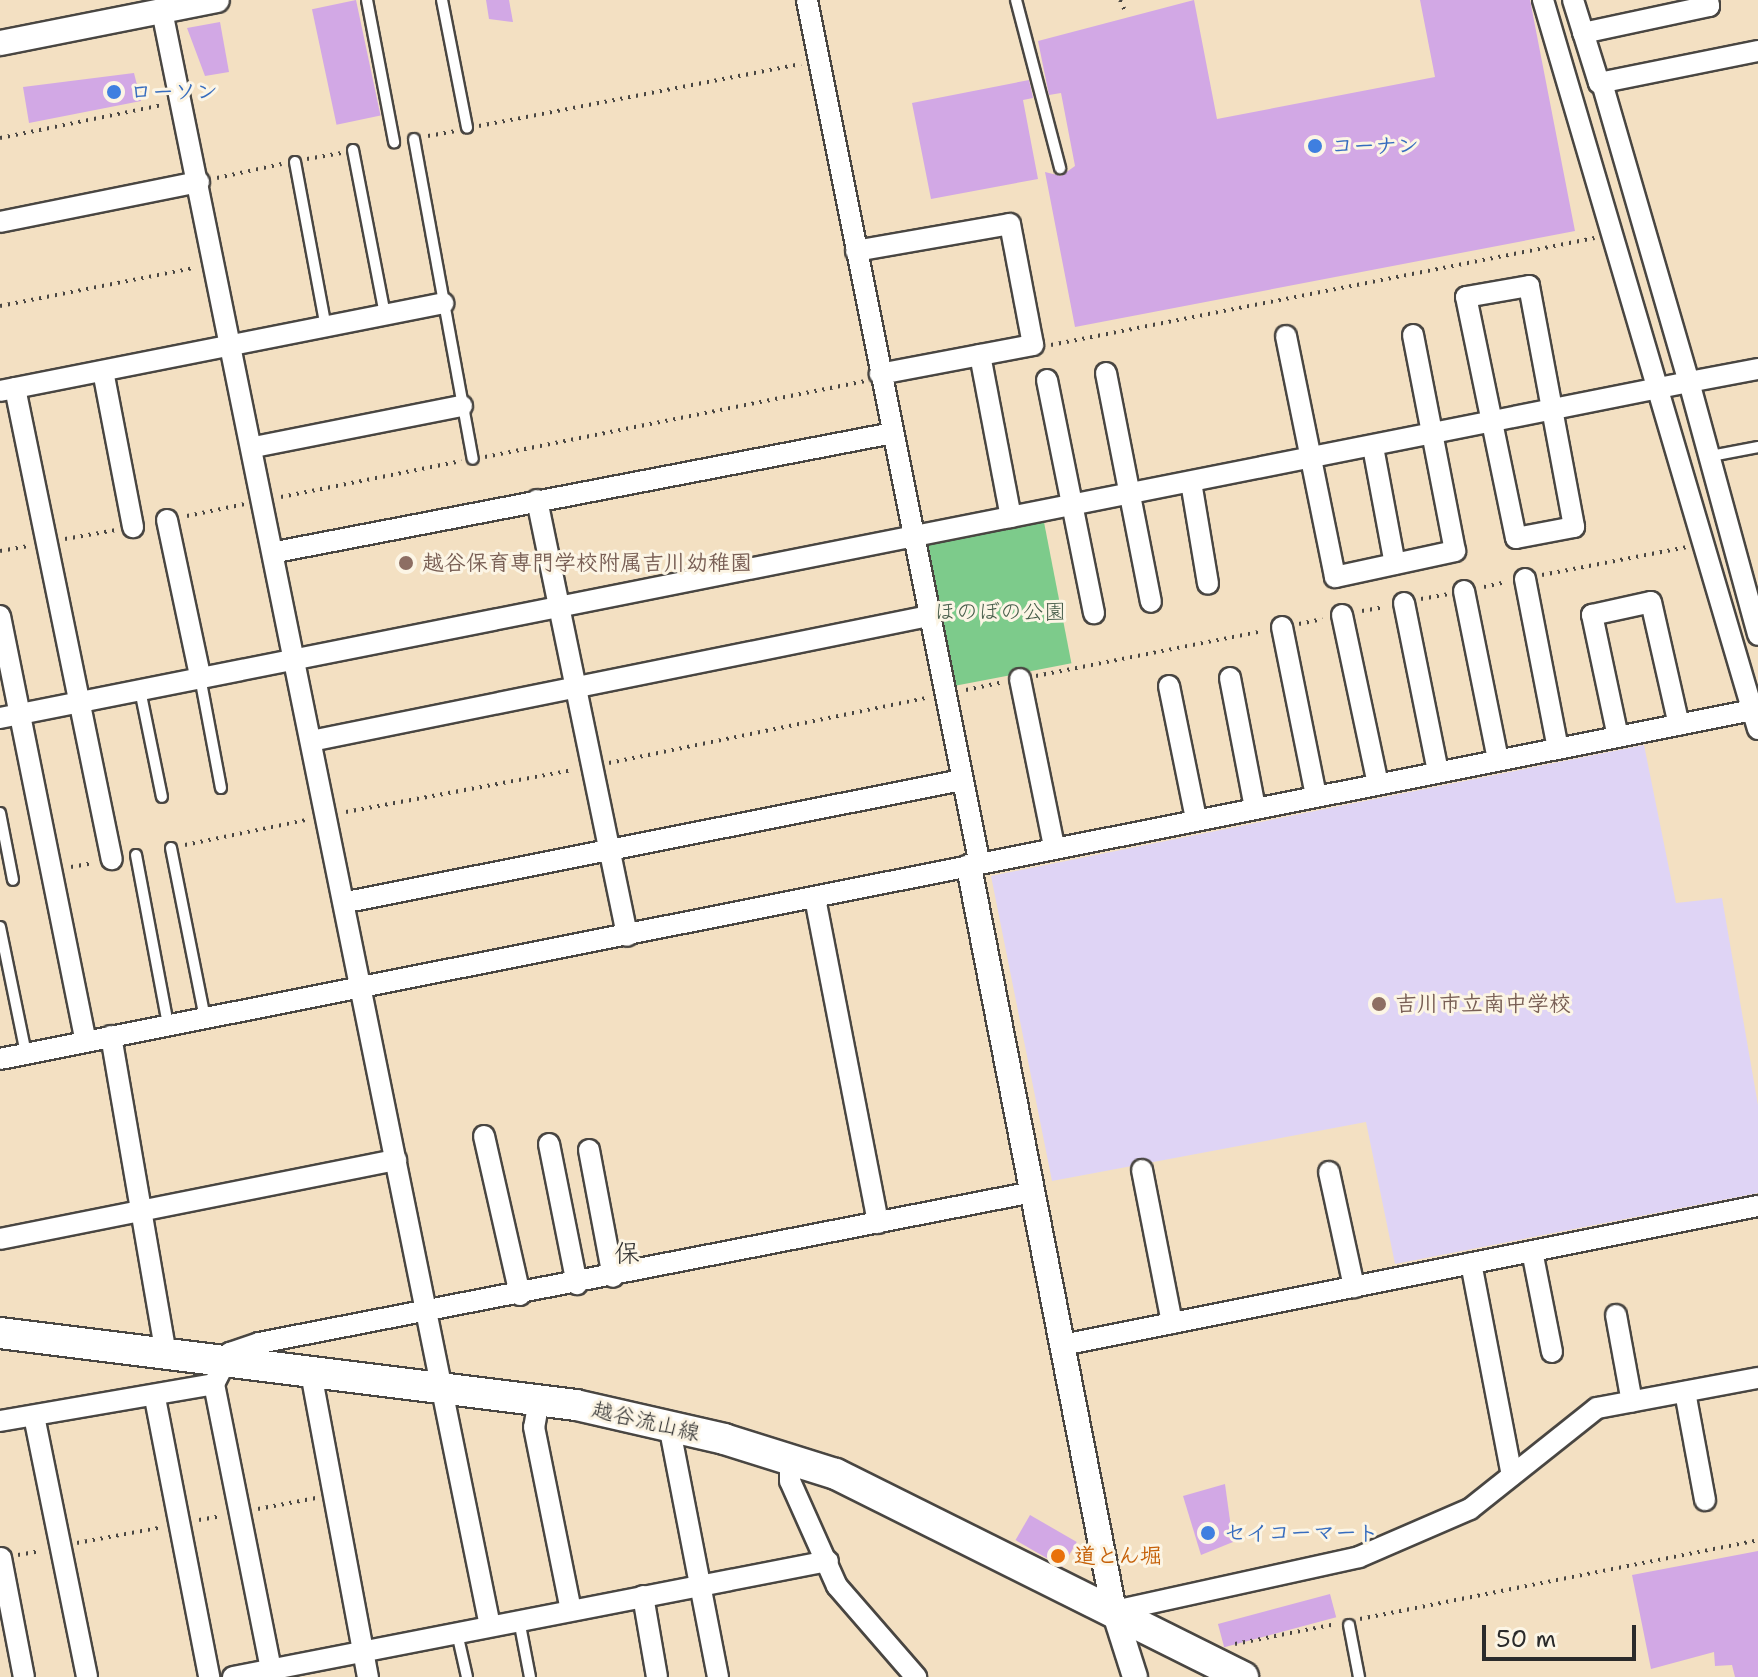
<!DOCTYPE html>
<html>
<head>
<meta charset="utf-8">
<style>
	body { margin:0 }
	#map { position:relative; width:1758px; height:1677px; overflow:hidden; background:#f3e0c2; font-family:"Shantell Sans","Klee One",sans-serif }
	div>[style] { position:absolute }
	.built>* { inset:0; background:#dfd4f5 }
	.green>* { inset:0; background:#7dcb8b; transform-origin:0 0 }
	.building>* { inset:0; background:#d2a8e5; transform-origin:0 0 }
	.path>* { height:4px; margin-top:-2px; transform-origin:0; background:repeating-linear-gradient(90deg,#494642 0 2px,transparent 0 8px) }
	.roads { filter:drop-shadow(2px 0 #494642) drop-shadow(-2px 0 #494642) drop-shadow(0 2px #494642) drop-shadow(0 -2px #494642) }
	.service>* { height:10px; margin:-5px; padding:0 5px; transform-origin:5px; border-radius:5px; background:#fff }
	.minor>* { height:20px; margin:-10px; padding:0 10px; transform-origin:10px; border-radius:10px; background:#fff }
	.tertiary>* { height:24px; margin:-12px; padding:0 12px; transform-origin:12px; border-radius:12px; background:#fff }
	.primary>* { height:30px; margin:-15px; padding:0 15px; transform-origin:15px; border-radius:15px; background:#fff }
	.dots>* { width:22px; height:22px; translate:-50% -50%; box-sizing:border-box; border:4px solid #fcf5e5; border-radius:50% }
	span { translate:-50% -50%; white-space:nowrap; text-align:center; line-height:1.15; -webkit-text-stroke:6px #fcf5e5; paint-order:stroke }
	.shop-label { font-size:22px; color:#366cbe; font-weight:700 }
	.left { translate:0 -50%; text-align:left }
	.education-label { font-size:22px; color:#785e54; font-weight:700 }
	.park-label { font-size:22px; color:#445b48 }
	.street-label { font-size:22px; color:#2b2b2b }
	.food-label { font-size:22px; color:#c56008; font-weight:700 }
	.quarter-label { font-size:26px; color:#2b2b2b }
	.scale { position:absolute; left:1482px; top:1625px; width:154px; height:36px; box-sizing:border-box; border:4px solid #2b2b2b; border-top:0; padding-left:10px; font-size:24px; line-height:28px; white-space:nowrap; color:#2b2b2b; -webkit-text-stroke:6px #fcf5e5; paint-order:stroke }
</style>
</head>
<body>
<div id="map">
	<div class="built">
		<i style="clip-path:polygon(1644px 745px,1676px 903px,1722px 898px,1758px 1105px,1758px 1193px,1395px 1264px,1366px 1122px,1052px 1181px,991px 876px)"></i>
	</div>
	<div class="green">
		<i style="left:1043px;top:517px;width:149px;height:121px;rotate:79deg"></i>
	</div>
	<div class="building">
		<i style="left:356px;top:0;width:118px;height:45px;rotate:78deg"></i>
		<i style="clip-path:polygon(486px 0,509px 0,513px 22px,489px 19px)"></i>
		<i style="clip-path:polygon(1194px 0,1217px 119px,1435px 77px,1420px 0,1530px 0,1575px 231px,1075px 327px,1045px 172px,1061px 176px,1075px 166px,1061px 93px,1049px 95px,1038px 41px)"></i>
		<i style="clip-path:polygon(220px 22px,229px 72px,205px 76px,187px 28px)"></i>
		<i style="clip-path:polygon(134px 73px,141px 101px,29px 123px,23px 87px)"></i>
		<i style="clip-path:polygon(1029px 80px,1033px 98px,1023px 100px,1038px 179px,931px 199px,912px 103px)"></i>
		<i style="clip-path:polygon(1225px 1484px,1233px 1542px,1201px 1555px,1183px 1496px)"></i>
		<i style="left:1030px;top:1515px;width:54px;height:29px;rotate:30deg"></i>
		<i style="clip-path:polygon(1758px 1551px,1758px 1677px,1735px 1677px,1732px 1665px,1715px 1666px,1714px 1652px,1651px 1669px,1632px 1575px)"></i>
		<i style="left:1330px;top:1594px;width:24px;height:116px;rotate:75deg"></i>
	</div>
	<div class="path">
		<i style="left:1120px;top:0;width:14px;rotate:65deg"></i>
		<i style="left:479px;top:126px;width:328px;rotate:-10.9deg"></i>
		<i style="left:428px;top:136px;width:27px;rotate:-10deg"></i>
		<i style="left:0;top:138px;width:165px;rotate:-11.5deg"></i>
		<i style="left:307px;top:159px;width:35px;rotate:-10deg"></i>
		<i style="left:217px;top:178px;width:66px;rotate:-12.2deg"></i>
		<i style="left:0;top:306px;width:198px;rotate:-11.1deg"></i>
		<i style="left:1051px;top:345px;width:554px;rotate:-11.13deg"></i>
		<i style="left:485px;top:457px;width:388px;rotate:-11.3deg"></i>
		<i style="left:281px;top:497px;width:184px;rotate:-11.3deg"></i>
		<i style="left:187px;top:516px;width:59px;rotate:-11.7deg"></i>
		<i style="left:65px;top:539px;width:52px;rotate:-10deg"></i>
		<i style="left:0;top:551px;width:29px;rotate:-10deg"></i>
		<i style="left:1542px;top:575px;width:148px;rotate:-10.9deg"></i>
		<i style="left:1484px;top:587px;width:23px;rotate:-13deg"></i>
		<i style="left:1421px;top:599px;width:27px;rotate:-10deg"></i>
		<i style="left:1362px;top:611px;width:23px;rotate:-10deg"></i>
		<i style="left:1299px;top:624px;width:24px;rotate:-12deg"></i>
		<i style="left:1036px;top:676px;width:231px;rotate:-11.2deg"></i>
		<i style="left:966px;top:690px;width:35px;rotate:-12deg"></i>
		<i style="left:609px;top:763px;width:324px;rotate:-11.6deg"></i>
		<i style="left:346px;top:812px;width:231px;rotate:-10.5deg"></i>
		<i style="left:185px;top:845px;width:124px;rotate:-11.7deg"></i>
		<i style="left:71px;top:867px;width:23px;rotate:-10deg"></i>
		<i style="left:258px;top:1509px;width:59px;rotate:-10.7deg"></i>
		<i style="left:199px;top:1520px;width:23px;rotate:-10deg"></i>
		<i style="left:77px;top:1543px;width:87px;rotate:-10.5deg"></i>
		<i style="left:18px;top:1555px;width:23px;rotate:-10deg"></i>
		<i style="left:1360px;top:1619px;width:406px;rotate:-11.2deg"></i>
		<i style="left:1235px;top:1644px;width:103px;rotate:-11.2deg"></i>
	</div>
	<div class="roads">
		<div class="service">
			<i style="left:367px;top:0;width:145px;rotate:79.2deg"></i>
			<i style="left:442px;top:0;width:130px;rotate:78.9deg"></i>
			<i style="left:1016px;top:0;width:174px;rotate:75.3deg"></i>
			<i style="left:414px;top:139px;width:325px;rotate:79.6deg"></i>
			<i style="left:353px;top:150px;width:168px;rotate:79deg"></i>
			<i style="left:295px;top:162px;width:168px;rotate:79.4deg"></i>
			<i style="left:1711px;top:456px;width:48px;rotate:-10.8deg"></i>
			<i style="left:200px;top:677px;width:113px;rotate:79.3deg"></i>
			<i style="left:140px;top:690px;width:109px;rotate:78.4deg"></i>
			<i style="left:0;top:813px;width:68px;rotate:79deg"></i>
			<i style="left:171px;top:848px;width:173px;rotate:78.7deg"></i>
			<i style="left:136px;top:855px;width:173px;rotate:79.3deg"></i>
			<i style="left:0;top:927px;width:130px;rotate:78.4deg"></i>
			<i style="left:519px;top:1620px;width:58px;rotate:79.1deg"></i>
			<i style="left:1349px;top:1625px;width:53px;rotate:79.1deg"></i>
			<i style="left:457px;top:1633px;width:45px;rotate:77.2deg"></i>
		</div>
		<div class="minor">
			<i style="left:807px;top:0;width:878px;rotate:78.7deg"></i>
			<i style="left:1543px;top:0;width:760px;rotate:73.57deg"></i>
			<i style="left:1573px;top:0;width:87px;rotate:72.6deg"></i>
			<i style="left:1599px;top:83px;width:162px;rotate:-11.4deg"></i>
			<i style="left:162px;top:11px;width:1648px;rotate:78.52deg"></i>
			<i style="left:1583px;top:33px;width:129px;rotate:-12.1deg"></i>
			<i style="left:1709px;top:6px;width:6px;rotate:-99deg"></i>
			<i style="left:1602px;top:83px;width:311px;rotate:73.8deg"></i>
			<i style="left:1689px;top:382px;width:70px;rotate:-10.7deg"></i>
			<i style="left:0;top:222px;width:203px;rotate:-11.4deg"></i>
			<i style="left:856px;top:251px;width:156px;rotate:-9.9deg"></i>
			<i style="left:1010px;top:224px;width:123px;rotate:79.2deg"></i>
			<i style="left:1033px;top:345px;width:156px;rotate:169.3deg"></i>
			<i style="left:1529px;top:286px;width:245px;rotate:79.4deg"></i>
			<i style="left:1574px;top:527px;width:59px;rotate:169.3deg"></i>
			<i style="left:1516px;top:538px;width:246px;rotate:-101.7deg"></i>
			<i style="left:1466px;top:297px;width:64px;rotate:-9.9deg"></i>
			<i style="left:1286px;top:336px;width:246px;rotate:78.5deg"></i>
			<i style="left:1335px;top:577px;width:123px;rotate:-12.2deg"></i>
			<i style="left:1455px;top:551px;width:220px;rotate:-101deg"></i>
			<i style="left:980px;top:355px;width:165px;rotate:79.2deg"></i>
			<i style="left:103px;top:371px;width:159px;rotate:79.1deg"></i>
			<i style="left:1106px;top:373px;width:233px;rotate:78.9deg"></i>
			<i style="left:1047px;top:380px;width:238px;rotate:78.6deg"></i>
			<i style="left:15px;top:388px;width:481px;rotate:78.4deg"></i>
			<i style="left:0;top:391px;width:452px;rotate:-11.2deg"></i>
			<i style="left:254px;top:447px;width:212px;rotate:-11.2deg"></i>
			<i style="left:1373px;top:447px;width:119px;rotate:79.4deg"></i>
			<i style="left:1191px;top:482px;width:103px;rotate:80.5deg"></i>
			<i style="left:537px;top:500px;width:445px;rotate:78.3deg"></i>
			<i style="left:167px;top:520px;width:158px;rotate:78deg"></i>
			<i style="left:276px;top:552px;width:628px;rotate:-10.92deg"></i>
			<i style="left:1525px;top:579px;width:172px;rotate:79deg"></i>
			<i style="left:1464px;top:591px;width:172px;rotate:78.6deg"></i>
			<i style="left:1404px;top:603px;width:171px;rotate:78.6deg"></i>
			<i style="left:1342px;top:615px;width:173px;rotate:78deg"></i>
			<i style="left:0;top:616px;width:434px;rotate:78.6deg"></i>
			<i style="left:1282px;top:627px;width:172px;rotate:78.6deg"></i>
			<i style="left:1230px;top:678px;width:132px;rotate:79.1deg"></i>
			<i style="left:1020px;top:679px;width:170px;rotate:78.5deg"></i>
			<i style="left:1169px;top:686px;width:136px;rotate:78.5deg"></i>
			<i style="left:0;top:718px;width:1722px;rotate:-11.25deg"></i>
			<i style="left:1689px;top:382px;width:262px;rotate:74.7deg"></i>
			<i style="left:1618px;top:737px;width:125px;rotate:-102deg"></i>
			<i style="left:1592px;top:615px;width:60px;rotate:-12.4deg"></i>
			<i style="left:1651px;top:602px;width:126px;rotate:77.2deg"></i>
			<i style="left:316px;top:740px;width:625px;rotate:-11.44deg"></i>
			<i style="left:815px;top:898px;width:331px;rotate:79deg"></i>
			<i style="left:347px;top:902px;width:627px;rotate:-11.22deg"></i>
			<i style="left:111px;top:1036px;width:324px;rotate:80.2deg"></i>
			<i style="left:0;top:1059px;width:1793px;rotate:-11.26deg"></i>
			<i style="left:484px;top:1136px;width:163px;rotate:77.2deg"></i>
			<i style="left:549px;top:1144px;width:143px;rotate:78.7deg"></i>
			<i style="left:589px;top:1150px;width:129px;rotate:79.3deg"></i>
			<i style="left:1142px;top:1170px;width:156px;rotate:78.9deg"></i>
			<i style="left:1329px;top:1172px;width:118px;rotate:77.7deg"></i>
			<i style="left:0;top:1239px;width:404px;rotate:-11.3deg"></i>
			<i style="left:1532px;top:1251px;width:103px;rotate:78.8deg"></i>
			<i style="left:1471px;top:1263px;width:216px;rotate:79.1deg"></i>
			<i style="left:1616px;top:1315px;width:88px;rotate:79.6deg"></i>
			<i style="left:1063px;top:1345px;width:709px;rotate:-11.31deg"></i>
			<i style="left:311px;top:1373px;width:309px;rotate:79.4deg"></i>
			<i style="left:214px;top:1384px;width:291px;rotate:78.7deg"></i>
			<i style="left:1685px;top:1392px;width:110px;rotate:79.5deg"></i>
			<i style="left:155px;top:1398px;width:284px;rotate:79deg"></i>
			<i style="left:539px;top:1400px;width:27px;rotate:100deg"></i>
			<i style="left:534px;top:1427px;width:187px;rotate:78.6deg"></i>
			<i style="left:34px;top:1416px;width:266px;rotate:78.5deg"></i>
			<i style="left:0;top:1421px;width:217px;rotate:-9.8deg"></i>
			<i style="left:214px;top:1384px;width:35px;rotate:-63deg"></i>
			<i style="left:230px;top:1353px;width:31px;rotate:-19deg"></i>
			<i style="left:259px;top:1343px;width:789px;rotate:-11.04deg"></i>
			<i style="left:669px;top:1425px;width:257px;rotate:79deg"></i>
			<i style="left:790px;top:1458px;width:23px;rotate:90deg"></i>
			<i style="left:790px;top:1481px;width:115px;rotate:65.9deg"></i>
			<i style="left:837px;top:1586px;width:121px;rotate:49deg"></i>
			<i style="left:1px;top:1558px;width:121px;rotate:79.1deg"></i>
			<i style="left:643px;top:1596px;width:82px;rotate:80.2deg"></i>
			<i style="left:1114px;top:1611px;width:251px;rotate:-12.4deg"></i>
			<i style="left:1359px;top:1557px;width:121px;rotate:-23.4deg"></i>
			<i style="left:1470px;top:1509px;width:162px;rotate:-38.5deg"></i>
			<i style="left:1597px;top:1408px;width:164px;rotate:-10.6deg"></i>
			<i style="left:233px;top:1677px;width:606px;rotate:-11.03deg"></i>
		</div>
		<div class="tertiary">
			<i style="left:0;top:43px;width:221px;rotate:-11.2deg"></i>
			<i style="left:969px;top:867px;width:758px;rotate:78.97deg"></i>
			<i style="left:1114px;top:1611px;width:69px;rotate:72.3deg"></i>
		</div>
		<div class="primary">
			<i style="left:0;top:1333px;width:580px;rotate:7.13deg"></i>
			<i style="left:576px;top:1405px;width:152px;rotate:12.9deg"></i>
			<i style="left:724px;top:1439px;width:117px;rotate:17.4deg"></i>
			<i style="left:836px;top:1474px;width:455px;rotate:26.5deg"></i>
		</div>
	</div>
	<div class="dots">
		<i style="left:114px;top:92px;background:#3f7fe0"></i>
		<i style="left:1315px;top:146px;background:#3f7fe0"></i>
		<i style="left:406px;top:563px;background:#8d6e63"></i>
		<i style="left:1379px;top:1004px;background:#8d6e63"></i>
		<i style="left:1208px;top:1533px;background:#3f7fe0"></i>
		<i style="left:1058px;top:1556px;background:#e8710a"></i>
	</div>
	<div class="shop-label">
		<span class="left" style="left:130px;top:92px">ローソン</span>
		<span class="left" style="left:1331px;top:146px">コーナン</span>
		<span class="left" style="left:1224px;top:1533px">セイコーマート</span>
	</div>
	<div class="education-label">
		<span class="left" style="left:422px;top:563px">越谷保育専門学校附属吉川幼稚園</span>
		<span class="left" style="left:1395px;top:1004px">吉川市立南中学校</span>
	</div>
	<div class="park-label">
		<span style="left:1000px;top:612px">ほのぼの公園</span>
	</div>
	<div class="street-label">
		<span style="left:646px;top:1421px;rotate:13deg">越谷流山線</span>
	</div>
	<div class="food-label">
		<span class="left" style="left:1074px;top:1556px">道とん堀</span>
	</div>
	<div class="quarter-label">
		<span style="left:627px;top:1253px">保</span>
	</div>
	<div class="scale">50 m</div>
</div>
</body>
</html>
